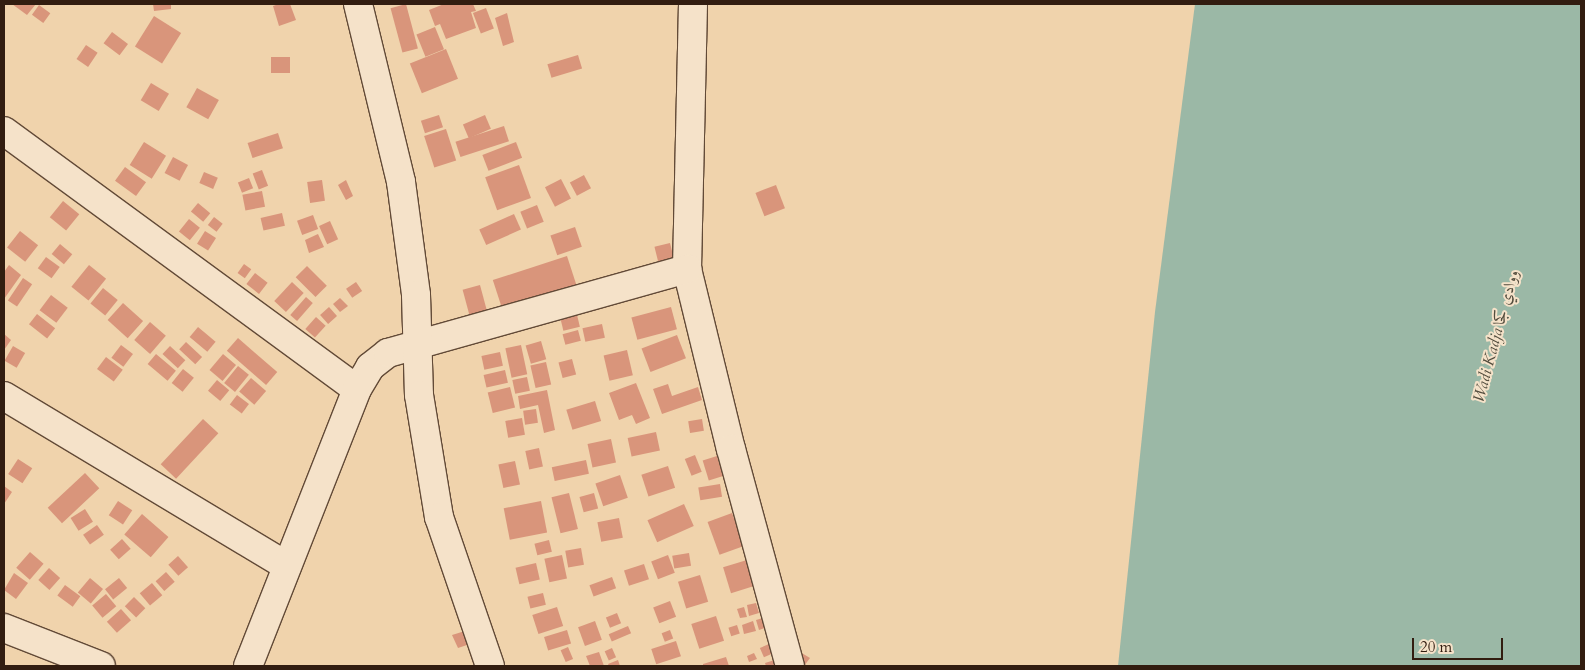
<!DOCTYPE html>
<html>
<head>
<meta charset="utf-8">
<style>
	body { margin:0 }
	#map { position:relative; width:1585px; height:670px; overflow:hidden; background:#f0d3ac; font-family:Cardo,Amiri,serif }
	div>[style] { position:absolute }
	.water>* { inset:0; background:#9bb8a6 }
	.building>* { inset:0; background:#d9957b; transform-origin:0 0 }
	.roads { filter:drop-shadow(1px 0 #624a37) drop-shadow(-1px 0 #624a37) drop-shadow(0 1px #624a37) drop-shadow(0 -1px #624a37) }
	.minor>* { height:28px; margin:-14px; padding:0 14px; transform-origin:14px; border-radius:14px; background:#f5e2c9 }
	.tertiary>* { height:28px; margin:-14px; padding:0 14px; transform-origin:14px; border-radius:14px; background:#f5e2c9 }
	span { translate:-50% -50%; white-space:nowrap; text-align:center; line-height:1.15; -webkit-text-stroke:4px #f5e2c9; paint-order:stroke }
	.water-label { font-size:16px; color:#524c3d; font-style:italic }
	.frame { position:absolute; inset:0; border:5px solid #321d10; pointer-events:none }
	.scale { position:absolute; left:1412px; top:638px; width:91px; height:22px; box-sizing:border-box; border:2px solid #321d10; border-top:0; padding-left:6px; font-size:15px; line-height:18px; white-space:nowrap; color:#321d10; -webkit-text-stroke:4px #f5e2c9; paint-order:stroke }
</style>
</head>
<body>
<div id="map">
	<div class="water">
		<i style="clip-path:polygon(1195px 4px,1581px 4px,1581px 666px,1118px 666px,1155px 312px)"></i>
	</div>
	<div class="building">
		<i style="clip-path:polygon(12px 4px,36px 4px,27px 15px)"></i>
		<i style="clip-path:polygon(153px 4px,171px 4px,171px 9px,154px 11px)"></i>
		<i style="clip-path:polygon(279px 4px,290px 4px,296px 20px,279px 26px,273px 6px)"></i>
		<i style="left:406px;top:4px;width:46px;height:16px;rotate:75deg"></i>
		<i style="clip-path:polygon(444px 4px,473px 4px,476px 11px,471px 12px,476px 28px,446px 39px,440px 24px,435px 26px,429px 10px)"></i>
		<i style="left:39px;top:5px;width:14px;height:12px;rotate:36deg"></i>
		<i style="left:486px;top:8px;width:22px;height:14px;rotate:69deg"></i>
		<i style="clip-path:polygon(507px 13px,514px 42px,503px 46px,495px 18px)"></i>
		<i style="left:154px;top:16px;width:32px;height:36px;rotate:32deg"></i>
		<i style="left:435px;top:27px;width:24px;height:20px;rotate:68deg"></i>
		<i style="left:112px;top:32px;width:20px;height:14px;rotate:37deg"></i>
		<i style="left:86px;top:45px;width:14px;height:17px;rotate:34deg"></i>
		<i style="left:446px;top:49px;width:32px;height:39px;rotate:68deg"></i>
		<i style="left:578px;top:55px;width:14px;height:32px;rotate:73deg"></i>
		<i style="left:271px;top:57px;width:19px;height:16px"></i>
		<i style="left:151px;top:83px;width:21px;height:20px;rotate:31deg"></i>
		<i style="left:197px;top:88px;width:25px;height:22px;rotate:29deg"></i>
		<i style="left:439px;top:115px;width:13px;height:19px;rotate:72deg"></i>
		<i style="left:485px;top:115px;width:15px;height:24px;rotate:67deg"></i>
		<i style="left:504px;top:126px;width:16px;height:51px;rotate:72deg"></i>
		<i style="left:446px;top:129px;width:33px;height:23px;rotate:72deg"></i>
		<i style="left:278px;top:133px;width:16px;height:32px;rotate:72deg"></i>
		<i style="left:144px;top:142px;width:26px;height:27px;rotate:32deg"></i>
		<i style="left:516px;top:142px;width:17px;height:36px;rotate:69deg"></i>
		<i style="left:173px;top:157px;width:17px;height:18px;rotate:28deg"></i>
		<i style="left:519px;top:165px;width:35px;height:36px;rotate:70deg"></i>
		<i style="left:125px;top:167px;width:26px;height:17px;rotate:36deg"></i>
		<i style="left:262px;top:170px;width:17px;height:10px;rotate:69deg"></i>
		<i style="left:204px;top:172px;width:15px;height:12px;rotate:23deg"></i>
		<i style="left:584px;top:175px;width:15px;height:16px;rotate:62deg"></i>
		<i style="left:249px;top:178px;width:11px;height:12px;rotate:68deg"></i>
		<i style="left:561px;top:179px;width:22px;height:18px;rotate:63deg"></i>
		<i style="left:322px;top:180px;width:21px;height:15px;rotate:82deg"></i>
		<i style="clip-path:polygon(346px 180px,353px 196px,346px 200px,338px 185px)"></i>
		<i style="left:776px;top:185px;width:25px;height:22px;rotate:69deg"></i>
		<i style="left:262px;top:191px;width:16px;height:20px;rotate:79deg"></i>
		<i style="left:63px;top:201px;width:21px;height:21px;rotate:39deg"></i>
		<i style="left:198px;top:203px;width:16px;height:11px;rotate:40deg"></i>
		<i style="left:537px;top:205px;width:18px;height:18px;rotate:68deg"></i>
		<i style="left:282px;top:213px;width:13px;height:22px;rotate:77deg"></i>
		<i style="left:514px;top:214px;width:17px;height:38px;rotate:66deg"></i>
		<i style="left:313px;top:215px;width:15px;height:17px;rotate:70deg"></i>
		<i style="left:214px;top:217px;width:11px;height:10px;rotate:38deg"></i>
		<i style="left:189px;top:219px;width:14px;height:16px;rotate:39deg"></i>
		<i style="left:330px;top:221px;width:20px;height:12px;rotate:66deg"></i>
		<i style="left:575px;top:227px;width:21px;height:26px;rotate:71deg"></i>
		<i style="left:20px;top:231px;width:23px;height:21px;rotate:38deg"></i>
		<i style="left:205px;top:231px;width:13px;height:15px;rotate:32deg"></i>
		<i style="clip-path:polygon(318px 234px,324px 247px,309px 253px,305px 240px)"></i>
		<i style="left:670px;top:243px;width:16px;height:16px;rotate:76deg"></i>
		<i style="left:60px;top:244px;width:16px;height:13px;rotate:40deg"></i>
		<i style="left:567px;top:256px;width:36px;height:78px;rotate:72deg"></i>
		<i style="left:46px;top:257px;width:17px;height:14px;rotate:36deg"></i>
		<i style="left:244px;top:264px;width:9px;height:11px;rotate:36deg"></i>
		<i style="clip-path:polygon(9px 265px,21px 275px,4px 299px,4px 272px)"></i>
		<i style="left:89px;top:265px;width:22px;height:28px;rotate:39deg"></i>
		<i style="left:307px;top:266px;width:28px;height:16px;rotate:45deg"></i>
		<i style="left:255px;top:273px;width:16px;height:14px;rotate:38deg"></i>
		<i style="left:23px;top:278px;width:11px;height:27px;rotate:34deg"></i>
		<i style="left:292px;top:282px;width:16px;height:26px;rotate:43deg"></i>
		<i style="left:356px;top:282px;width:11px;height:12px;rotate:56deg"></i>
		<i style="left:480px;top:285px;width:34px;height:18px;rotate:75deg"></i>
		<i style="left:103px;top:288px;width:19px;height:20px;rotate:39deg"></i>
		<i style="left:51px;top:295px;width:21px;height:19px;rotate:37deg"></i>
		<i style="left:306px;top:297px;width:9px;height:24px;rotate:41deg"></i>
		<i style="clip-path:polygon(340px 298px,348px 306px,340px 312px,333px 304px)"></i>
		<i style="left:123px;top:303px;width:27px;height:23px;rotate:42deg"></i>
		<i style="left:329px;top:307px;width:12px;height:12px;rotate:48deg"></i>
		<i style="left:671px;top:307px;width:23px;height:41px;rotate:75deg"></i>
		<i style="left:37px;top:314px;width:23px;height:13px;rotate:38deg"></i>
		<i style="left:577px;top:315px;width:12px;height:17px;rotate:76deg"></i>
		<i style="left:316px;top:317px;width:13px;height:16px;rotate:42deg"></i>
		<i style="left:150px;top:322px;width:21px;height:24px;rotate:41deg"></i>
		<i style="left:602px;top:324px;width:14px;height:20px;rotate:78deg"></i>
		<i style="left:198px;top:327px;width:23px;height:13px;rotate:40deg"></i>
		<i style="left:578px;top:330px;width:11px;height:16px;rotate:75deg"></i>
		<i style="clip-path:polygon(4px 334px,11px 340px,4px 350px)"></i>
		<i style="left:677px;top:335px;width:25px;height:38px;rotate:69deg"></i>
		<i style="left:238px;top:338px;width:52px;height:17px;rotate:41deg"></i>
		<i style="left:541px;top:341px;width:19px;height:16px;rotate:74deg"></i>
		<i style="left:186px;top:342px;width:22px;height:10px;rotate:43deg"></i>
		<i style="left:121px;top:345px;width:15px;height:16px;rotate:37deg"></i>
		<i style="left:521px;top:345px;width:30px;height:16px;rotate:78deg"></i>
		<i style="left:13px;top:346px;width:14px;height:17px;rotate:30deg"></i>
		<i style="left:170px;top:346px;width:21px;height:11px;rotate:43deg"></i>
		<i style="left:627px;top:350px;width:26px;height:24px;rotate:77deg"></i>
		<i style="left:500px;top:352px;width:14px;height:19px;rotate:78deg"></i>
		<i style="left:156px;top:354px;width:26px;height:13px;rotate:40deg"></i>
		<i style="left:223px;top:354px;width:17px;height:21px;rotate:40deg"></i>
		<i style="left:106px;top:357px;width:21px;height:15px;rotate:37deg"></i>
		<i style="left:572px;top:359px;width:16px;height:14px;rotate:75deg"></i>
		<i style="left:546px;top:362px;width:23px;height:16px;rotate:77deg"></i>
		<i style="left:238px;top:366px;width:14px;height:22px;rotate:39deg"></i>
		<i style="left:183px;top:369px;width:14px;height:18px;rotate:39deg"></i>
		<i style="left:505px;top:370px;width:13px;height:22px;rotate:77deg"></i>
		<i style="left:527px;top:377px;width:14px;height:15px;rotate:78deg"></i>
		<i style="left:251px;top:378px;width:20px;height:18px;rotate:41deg"></i>
		<i style="left:217px;top:380px;width:16px;height:14px;rotate:40deg"></i>
		<i style="clip-path:polygon(636px 383px,650px 418px,636px 424px,632px 415px,619px 420px,609px 393px)"></i>
		<i style="clip-path:polygon(668px 384px,672px 396px,698px 387px,702px 400px,662px 414px,653px 389px)"></i>
		<i style="left:510px;top:387px;width:21px;height:23px;rotate:76deg"></i>
		<i style="clip-path:polygon(547px 390px,555px 430px,544px 433px,538px 405px,520px 409px,518px 396px)"></i>
		<i style="left:237px;top:395px;width:15px;height:12px;rotate:37deg"></i>
		<i style="left:595px;top:401px;width:21px;height:30px;rotate:73deg"></i>
		<i style="left:536px;top:409px;width:14px;height:13px;rotate:82deg"></i>
		<i style="left:522px;top:418px;width:17px;height:17px;rotate:80deg"></i>
		<i style="left:203px;top:419px;width:21px;height:62px;rotate:43deg"></i>
		<i style="left:702px;top:419px;width:12px;height:14px;rotate:81deg"></i>
		<i style="left:656px;top:432px;width:19px;height:29px;rotate:78deg"></i>
		<i style="left:611px;top:439px;width:24px;height:24px;rotate:78deg"></i>
		<i style="left:539px;top:448px;width:19px;height:14px;rotate:78deg"></i>
		<i style="left:695px;top:455px;width:18px;height:11px;rotate:68deg"></i>
		<i style="left:717px;top:456px;width:21px;height:15px;rotate:73deg"></i>
		<i style="left:18px;top:459px;width:17px;height:18px;rotate:33deg"></i>
		<i style="left:586px;top:460px;width:14px;height:35px;rotate:78deg"></i>
		<i style="left:515px;top:461px;width:24px;height:17px;rotate:78deg"></i>
		<i style="left:668px;top:466px;width:23px;height:28px;rotate:72deg"></i>
		<i style="left:85px;top:473px;width:21px;height:51px;rotate:47deg"></i>
		<i style="left:620px;top:475px;width:24px;height:26px;rotate:71deg"></i>
		<i style="left:720px;top:484px;width:13px;height:22px;rotate:81deg"></i>
		<i style="clip-path:polygon(4px 486px,12px 492px,4px 504px)"></i>
		<i style="left:569px;top:493px;width:37px;height:18px;rotate:76deg"></i>
		<i style="left:594px;top:493px;width:16px;height:15px;rotate:75deg"></i>
		<i style="left:118px;top:501px;width:17px;height:17px;rotate:33deg"></i>
		<i style="left:541px;top:501px;width:32px;height:38px;rotate:79deg"></i>
		<i style="left:684px;top:504px;width:24px;height:40px;rotate:66deg"></i>
		<i style="left:85px;top:509px;width:15px;height:17px;rotate:58deg"></i>
		<i style="left:732px;top:513px;width:35px;height:26px;rotate:70deg"></i>
		<i style="left:142px;top:514px;width:35px;height:27px;rotate:41deg"></i>
		<i style="left:619px;top:518px;width:20px;height:22px;rotate:79deg"></i>
		<i style="left:97px;top:525px;width:12px;height:17px;rotate:55deg"></i>
		<i style="left:122px;top:539px;width:13px;height:16px;rotate:48deg"></i>
		<i style="left:549px;top:540px;width:12px;height:15px;rotate:76deg"></i>
		<i style="left:581px;top:548px;width:17px;height:16px;rotate:80deg"></i>
		<i style="left:30px;top:552px;width:18px;height:21px;rotate:41deg"></i>
		<i style="left:689px;top:553px;width:13px;height:17px;rotate:81deg"></i>
		<i style="left:562px;top:555px;width:24px;height:18px;rotate:78deg"></i>
		<i style="left:668px;top:555px;width:19px;height:18px;rotate:69deg"></i>
		<i style="left:178px;top:556px;width:15px;height:13px;rotate:48deg"></i>
		<i style="left:747px;top:560px;width:27px;height:25px;rotate:73deg"></i>
		<i style="left:536px;top:563px;width:17px;height:21px;rotate:77deg"></i>
		<i style="left:644px;top:564px;width:16px;height:21px;rotate:72deg"></i>
		<i style="left:49px;top:568px;width:15px;height:16px;rotate:42deg"></i>
		<i style="left:166px;top:572px;width:13px;height:14px;rotate:48deg"></i>
		<i style="clip-path:polygon(14px 573px,28px 583px,16px 599px,4px 590px)"></i>
		<i style="left:700px;top:575px;width:28px;height:23px;rotate:73deg"></i>
		<i style="left:612px;top:577px;width:12px;height:24px;rotate:70deg"></i>
		<i style="left:90px;top:578px;width:17px;height:19px;rotate:40deg"></i>
		<i style="left:119px;top:578px;width:13px;height:18px;rotate:51deg"></i>
		<i style="left:152px;top:583px;width:16px;height:16px;rotate:50deg"></i>
		<i style="left:65px;top:585px;width:19px;height:13px;rotate:36deg"></i>
		<i style="left:543px;top:593px;width:12px;height:16px;rotate:76deg"></i>
		<i style="left:106px;top:594px;width:16px;height:18px;rotate:50deg"></i>
		<i style="left:134px;top:597px;width:16px;height:13px;rotate:45deg"></i>
		<i style="left:670px;top:601px;width:17px;height:18px;rotate:69deg"></i>
		<i style="clip-path:polygon(756px 603px,759px 613px,749px 616px,747px 605px)"></i>
		<i style="left:557px;top:607px;width:20px;height:26px;rotate:72deg"></i>
		<i style="clip-path:polygon(744px 607px,747px 617px,740px 618px,737px 609px)"></i>
		<i style="left:121px;top:609px;width:15px;height:19px;rotate:48deg"></i>
		<i style="left:617px;top:613px;width:11px;height:12px;rotate:68deg"></i>
		<i style="left:716px;top:616px;width:26px;height:26px;rotate:72deg"></i>
		<i style="clip-path:polygon(763px 618px,767px 627px,759px 630px,756px 620px)"></i>
		<i style="left:595px;top:621px;width:20px;height:18px;rotate:70deg"></i>
		<i style="clip-path:polygon(753px 621px,756px 631px,744px 634px,742px 625px)"></i>
		<i style="left:737px;top:625px;width:9px;height:9px;rotate:72deg"></i>
		<i style="left:628px;top:626px;width:8px;height:21px;rotate:67deg"></i>
		<i style="left:567px;top:630px;width:14px;height:24px;rotate:73deg"></i>
		<i style="left:670px;top:630px;width:9px;height:9px;rotate:69deg"></i>
		<i style="clip-path:polygon(465px 631px,470px 644px,458px 648px,452px 635px)"></i>
		<i style="left:676px;top:641px;width:16px;height:26px;rotate:72deg"></i>
		<i style="left:769px;top:644px;width:10px;height:10px;rotate:66deg"></i>
		<i style="left:568px;top:647px;width:13px;height:8px;rotate:67deg"></i>
		<i style="left:612px;top:648px;width:10px;height:8px;rotate:66deg"></i>
		<i style="clip-path:polygon(599px 652px,604px 666px,590px 666px,586px 656px)"></i>
		<i style="clip-path:polygon(800px 652px,810px 658px,804px 666px,795px 659px)"></i>
		<i style="clip-path:polygon(754px 653px,757px 659px,749px 662px,747px 656px)"></i>
		<i style="clip-path:polygon(726px 657px,729px 666px,703px 666px,703px 664px)"></i>
		<i style="clip-path:polygon(778px 659px,780px 666px,766px 666px,765px 663px)"></i>
		<i style="clip-path:polygon(618px 660px,620px 666px,609px 666px,608px 664px)"></i>
	</div>
	<div class="roads">
		<div class="minor">
			<i style="left:693px;top:4px;width:265px;rotate:91.3deg"></i>
			<i style="left:687px;top:269px;width:185px;rotate:76.3deg"></i>
			<i style="left:731px;top:449px;width:225px;rotate:74.8deg"></i>
			<i style="left:4px;top:131px;width:437px;rotate:36.2deg"></i>
			<i style="left:4px;top:396px;width:330px;rotate:31deg"></i>
			<i style="left:4px;top:628px;width:104px;rotate:21.4deg"></i>
			<i style="left:248px;top:666px;width:298px;rotate:-68.5deg"></i>
			<i style="left:357px;top:389px;width:26px;rotate:-59deg"></i>
			<i style="left:370px;top:367px;width:23px;rotate:-38deg"></i>
			<i style="left:388px;top:353px;width:311px;rotate:-15.7deg"></i>
		</div>
		<div class="tertiary">
			<i style="left:358px;top:4px;width:183px;rotate:76.4deg"></i>
			<i style="left:401px;top:182px;width:114px;rotate:82.4deg"></i>
			<i style="left:416px;top:295px;width:100px;rotate:88.3deg"></i>
			<i style="left:419px;top:395px;width:124px;rotate:80.7deg"></i>
			<i style="left:439px;top:517px;width:157px;rotate:71.1deg"></i>
		</div>
	</div>
	<div class="water-label">
		<span style="left:1496px;top:336px;rotate:-75deg">Wadi Kadja ووادي كجا</span>
	</div>
	<div class="frame"></div>
	<div class="scale">20 m</div>
</div>
</body>
</html>
